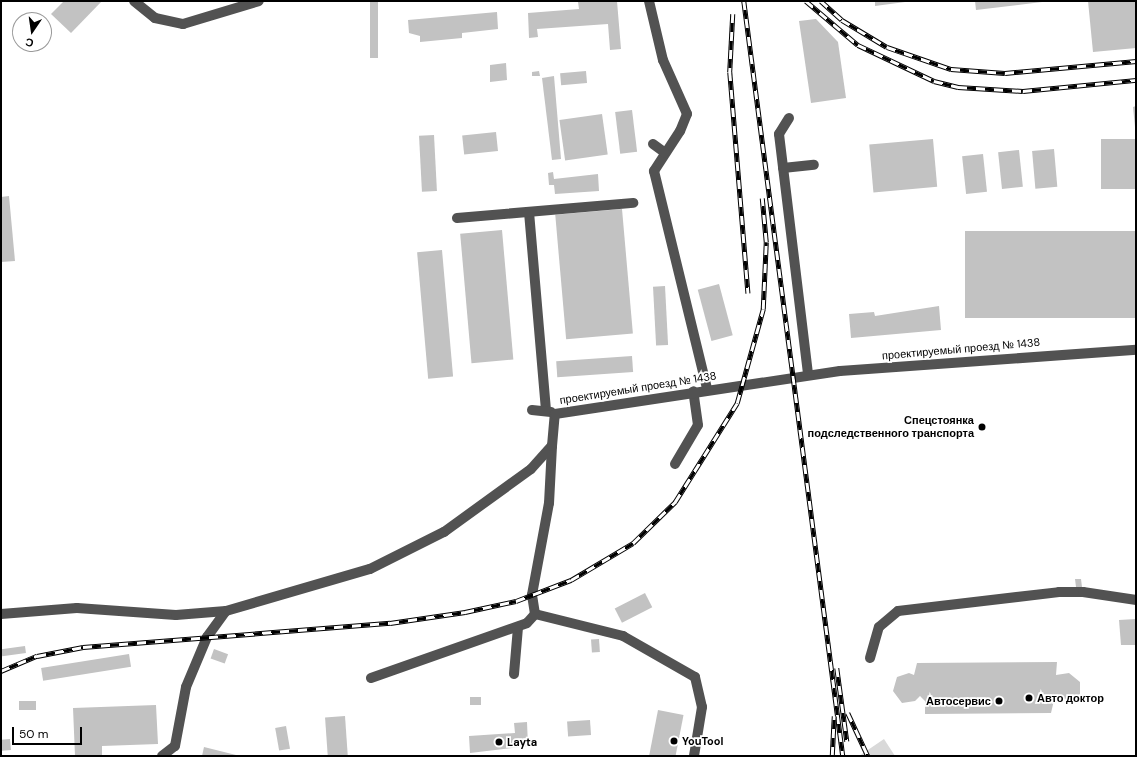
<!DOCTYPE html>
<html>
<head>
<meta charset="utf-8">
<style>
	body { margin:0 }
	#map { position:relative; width:1137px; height:757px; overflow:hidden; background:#fff; font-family:"DM Sans",sans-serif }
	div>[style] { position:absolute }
	.green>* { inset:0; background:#d9d9d9 }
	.building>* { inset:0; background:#c2c2c2; transform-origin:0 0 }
	.minor>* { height:10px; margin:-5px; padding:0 5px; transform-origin:5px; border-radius:5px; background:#525252 }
	.rail>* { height:4.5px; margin-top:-2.25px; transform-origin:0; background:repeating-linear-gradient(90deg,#fff 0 9px,#000 0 18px); box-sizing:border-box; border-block:1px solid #000 }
	.dots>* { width:11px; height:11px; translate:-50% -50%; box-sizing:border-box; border:2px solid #fff; border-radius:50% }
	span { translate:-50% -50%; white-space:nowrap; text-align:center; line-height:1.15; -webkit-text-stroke:3.5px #fff; paint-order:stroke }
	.street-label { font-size:11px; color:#000 }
	.poi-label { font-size:11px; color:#000; font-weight:700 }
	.right { translate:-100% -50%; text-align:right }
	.left { translate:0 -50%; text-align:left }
	.frame { position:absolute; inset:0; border:2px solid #000; pointer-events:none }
	.north { position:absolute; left:12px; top:12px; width:40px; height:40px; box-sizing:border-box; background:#fff; border:1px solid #999; border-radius:50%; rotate:193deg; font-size:11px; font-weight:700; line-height:16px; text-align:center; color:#000 }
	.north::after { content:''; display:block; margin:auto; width:14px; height:18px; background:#000; clip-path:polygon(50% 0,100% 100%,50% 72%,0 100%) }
	.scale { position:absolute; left:12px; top:727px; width:70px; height:18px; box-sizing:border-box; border:2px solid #000; border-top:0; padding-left:5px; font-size:12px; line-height:14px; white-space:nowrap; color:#000; -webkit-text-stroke:3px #fff; paint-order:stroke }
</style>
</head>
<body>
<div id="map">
	<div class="green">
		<i style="clip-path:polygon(884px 739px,895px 756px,859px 756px)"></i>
	</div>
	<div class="building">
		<i style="clip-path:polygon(64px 1px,102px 1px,71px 33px,51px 14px)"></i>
		<i style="left:370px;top:1px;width:8px;height:57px"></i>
		<i style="clip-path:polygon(617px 1px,621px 49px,610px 50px,608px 24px,537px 29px,538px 37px,529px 38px,528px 13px,579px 9px,578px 2px)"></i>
		<i style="clip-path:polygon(875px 1px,905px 1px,905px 2px,875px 6px)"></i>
		<i style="clip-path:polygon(975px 1px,1042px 1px,1042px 2px,976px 10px)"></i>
		<i style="clip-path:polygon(1088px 1px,1136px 1px,1136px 48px,1093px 52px)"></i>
		<i style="clip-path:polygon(497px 12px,498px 29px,462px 33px,462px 38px,420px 42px,420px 36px,409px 33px,408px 20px)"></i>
		<i style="clip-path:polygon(816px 19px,838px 42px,846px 98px,811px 103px,799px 21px)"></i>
		<i style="clip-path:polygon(506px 63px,507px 80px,490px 82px,490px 65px)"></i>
		<i style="clip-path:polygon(539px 71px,540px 76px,532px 76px,532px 72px)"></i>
		<i style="left:586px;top:71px;width:12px;height:26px;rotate:85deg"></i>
		<i style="clip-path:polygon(554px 76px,561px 159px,552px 160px,542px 78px)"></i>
		<i style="clip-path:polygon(1136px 106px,1136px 127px,1135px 127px,1133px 107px)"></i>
		<i style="left:632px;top:110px;width:42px;height:17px;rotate:83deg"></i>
		<i style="left:602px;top:114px;width:41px;height:43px;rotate:82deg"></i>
		<i style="left:496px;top:132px;width:19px;height:34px;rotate:84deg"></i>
		<i style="left:434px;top:135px;width:56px;height:15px;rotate:87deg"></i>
		<i style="left:933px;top:139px;width:48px;height:64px;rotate:85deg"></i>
		<i style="left:1136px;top:139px;width:50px;height:35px;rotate:90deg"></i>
		<i style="left:1054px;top:149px;width:38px;height:22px;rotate:85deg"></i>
		<i style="left:1019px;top:150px;width:37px;height:21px;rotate:84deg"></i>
		<i style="left:983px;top:154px;width:38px;height:21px;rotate:84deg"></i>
		<i style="clip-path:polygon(553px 172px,554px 179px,598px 174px,599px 191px,555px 194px,554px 185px,549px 185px,548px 173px)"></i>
		<i style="clip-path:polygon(9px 196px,15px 261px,1px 262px,1px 197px)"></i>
		<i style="left:622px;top:209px;width:125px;height:67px;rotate:85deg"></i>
		<i style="left:502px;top:230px;width:130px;height:42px;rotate:85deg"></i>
		<i style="left:1136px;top:231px;width:87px;height:171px;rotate:90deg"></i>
		<i style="left:442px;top:250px;width:127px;height:25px;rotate:85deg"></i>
		<i style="left:719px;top:284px;width:53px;height:22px;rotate:75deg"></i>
		<i style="left:665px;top:286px;width:59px;height:12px;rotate:87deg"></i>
		<i style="clip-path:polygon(939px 306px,941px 330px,851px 338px,849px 314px,874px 312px,875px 316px)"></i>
		<i style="left:632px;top:356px;width:16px;height:76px;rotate:86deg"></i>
		<i style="clip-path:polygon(1075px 579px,1081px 579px,1082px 587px,1076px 587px)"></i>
		<i style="left:645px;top:593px;width:16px;height:34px;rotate:63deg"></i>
		<i style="clip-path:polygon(1136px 619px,1136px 645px,1121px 645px,1119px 620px)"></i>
		<i style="left:599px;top:639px;width:13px;height:8px;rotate:86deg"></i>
		<i style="left:25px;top:646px;width:7px;height:24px;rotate:82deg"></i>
		<i style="left:214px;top:649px;width:15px;height:10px;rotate:20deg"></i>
		<i style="left:129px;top:654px;width:13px;height:89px;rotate:81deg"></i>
		<i style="clip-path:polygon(1057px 662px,1056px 675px,1069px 673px,1080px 682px,1080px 695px,1067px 702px,1055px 696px,1051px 713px,925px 714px,925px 701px,920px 696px,915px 701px,902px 703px,893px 691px,897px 677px,909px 673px,914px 675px,917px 663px)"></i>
		<i style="left:481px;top:697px;width:8px;height:11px;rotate:90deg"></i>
		<i style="left:36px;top:701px;width:9px;height:17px;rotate:90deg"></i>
		<i style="clip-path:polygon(156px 705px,158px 744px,102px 746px,102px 756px,75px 756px,73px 708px)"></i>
		<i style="left:658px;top:710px;width:26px;height:47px;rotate:11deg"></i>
		<i style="left:345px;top:716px;width:40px;height:20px;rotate:86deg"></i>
		<i style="left:590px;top:720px;width:15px;height:23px;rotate:86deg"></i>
		<i style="clip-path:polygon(527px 722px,528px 746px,470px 753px,469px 736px,515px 733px,514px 723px)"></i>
		<i style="left:286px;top:726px;width:23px;height:11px;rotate:80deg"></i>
		<i style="left:10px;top:739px;width:11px;height:9px;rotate:85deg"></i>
		<i style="clip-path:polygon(204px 747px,236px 755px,236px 756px,202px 756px)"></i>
	</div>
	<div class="minor">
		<i style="left:134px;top:1px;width:27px;rotate:39deg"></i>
		<i style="left:155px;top:18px;width:29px;rotate:12deg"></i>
		<i style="left:183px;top:24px;width:79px;rotate:-16.8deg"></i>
		<i style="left:649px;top:1px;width:61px;rotate:76.7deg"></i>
		<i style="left:663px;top:60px;width:59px;rotate:66deg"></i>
		<i style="left:687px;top:114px;width:18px;rotate:112deg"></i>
		<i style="left:680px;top:131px;width:48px;rotate:123deg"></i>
		<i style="left:654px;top:171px;width:224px;rotate:76.3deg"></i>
		<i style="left:789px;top:118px;width:19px;rotate:122deg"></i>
		<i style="left:779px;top:134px;width:242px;rotate:83.1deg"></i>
		<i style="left:653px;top:144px;width:14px;rotate:36deg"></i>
		<i style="left:783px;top:168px;width:31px;rotate:-6deg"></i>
		<i style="left:529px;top:212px;width:198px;rotate:85.1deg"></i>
		<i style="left:457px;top:218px;width:177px;rotate:-4.9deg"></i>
		<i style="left:532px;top:410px;width:19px;rotate:6deg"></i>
		<i style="left:552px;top:446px;width:57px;rotate:93deg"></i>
		<i style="left:549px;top:503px;width:94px;rotate:100.5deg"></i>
		<i style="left:532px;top:595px;width:19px;rotate:81deg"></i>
		<i style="left:535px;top:614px;width:91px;rotate:14deg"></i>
		<i style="left:623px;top:636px;width:83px;rotate:29.7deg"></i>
		<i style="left:695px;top:677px;width:31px;rotate:77deg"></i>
		<i style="left:702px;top:707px;width:50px;rotate:99.3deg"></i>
		<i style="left:675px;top:464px;width:45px;rotate:-59.5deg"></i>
		<i style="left:698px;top:425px;width:34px;rotate:-98deg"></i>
		<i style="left:1px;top:614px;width:76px;rotate:-4.5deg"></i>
		<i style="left:77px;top:608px;width:99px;rotate:4deg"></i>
		<i style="left:176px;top:615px;width:50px;rotate:-4.6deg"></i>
		<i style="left:226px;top:611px;width:150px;rotate:-16.3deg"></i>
		<i style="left:370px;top:569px;width:83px;rotate:-26.6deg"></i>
		<i style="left:444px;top:532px;width:107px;rotate:-35.9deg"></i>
		<i style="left:531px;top:469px;width:31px;rotate:-48deg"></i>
		<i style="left:552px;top:446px;width:32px;rotate:-85deg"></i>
		<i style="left:555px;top:414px;width:288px;rotate:-8.6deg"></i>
		<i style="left:840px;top:371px;width:297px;rotate:-4.1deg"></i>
		<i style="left:870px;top:658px;width:32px;rotate:-74deg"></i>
		<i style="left:879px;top:627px;width:25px;rotate:-40deg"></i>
		<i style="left:898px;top:611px;width:162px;rotate:-6.7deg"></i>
		<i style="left:1059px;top:592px;width:24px"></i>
		<i style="left:1083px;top:592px;width:54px;rotate:8.6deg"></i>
		<i style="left:514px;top:674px;width:47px;rotate:-85.1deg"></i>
		<i style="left:371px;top:678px;width:165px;rotate:-19.4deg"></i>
		<i style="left:527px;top:623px;width:12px;rotate:-48deg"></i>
		<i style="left:162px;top:756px;width:16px;rotate:-38deg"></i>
		<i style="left:175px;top:746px;width:60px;rotate:-79.4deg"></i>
		<i style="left:186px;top:687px;width:54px;rotate:-67.2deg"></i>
		<i style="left:207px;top:637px;width:32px;rotate:-54deg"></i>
	</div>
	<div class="rail">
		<i style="left:744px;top:1px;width:761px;rotate:82.53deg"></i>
		<i style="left:806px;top:1px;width:68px;rotate:40.2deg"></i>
		<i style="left:858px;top:45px;width:84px;rotate:25.3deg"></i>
		<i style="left:934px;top:81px;width:25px;rotate:14deg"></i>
		<i style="left:958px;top:87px;width:65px;rotate:3.5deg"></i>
		<i style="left:1023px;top:91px;width:114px;rotate:-5.6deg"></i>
		<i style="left:821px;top:1px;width:28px;rotate:42deg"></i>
		<i style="left:842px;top:20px;width:52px;rotate:31deg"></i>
		<i style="left:887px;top:47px;width:68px;rotate:19deg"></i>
		<i style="left:951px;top:69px;width:54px;rotate:4.2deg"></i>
		<i style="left:1005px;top:73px;width:132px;rotate:-5.2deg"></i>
		<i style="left:733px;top:14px;width:58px;rotate:93deg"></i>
		<i style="left:730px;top:72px;width:222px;rotate:85.3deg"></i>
		<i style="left:837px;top:668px;width:74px;rotate:82.2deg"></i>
		<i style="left:1px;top:671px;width:39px;rotate:-23deg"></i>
		<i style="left:37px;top:656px;width:47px;rotate:-11.1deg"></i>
		<i style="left:83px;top:647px;width:308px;rotate:-4.5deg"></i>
		<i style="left:390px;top:623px;width:76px;rotate:-8.3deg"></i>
		<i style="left:465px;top:612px;width:52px;rotate:-12.2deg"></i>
		<i style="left:516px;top:601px;width:59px;rotate:-20.9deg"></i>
		<i style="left:571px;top:580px;width:72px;rotate:-30.8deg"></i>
		<i style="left:633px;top:543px;width:59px;rotate:-44.3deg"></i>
		<i style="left:675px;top:502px;width:117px;rotate:-57.9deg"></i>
		<i style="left:737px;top:403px;width:98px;rotate:-74.5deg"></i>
		<i style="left:763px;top:309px;width:67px;rotate:-87.4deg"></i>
		<i style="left:766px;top:242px;width:44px;rotate:-95.2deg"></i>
		<i style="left:848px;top:713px;width:47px;rotate:65.1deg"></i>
		<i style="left:832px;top:756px;width:40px;rotate:-87.1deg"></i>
	</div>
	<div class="dots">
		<i style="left:982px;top:427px;background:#000"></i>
		<i style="left:1029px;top:698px;background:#000"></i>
		<i style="left:999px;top:701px;background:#000"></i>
		<i style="left:674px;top:741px;background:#000"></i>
		<i style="left:499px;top:742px;background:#000"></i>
	</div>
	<div class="street-label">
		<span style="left:961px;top:349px;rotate:-5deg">проектируемый проезд № 1438</span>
		<span style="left:638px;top:388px;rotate:-9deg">проектируемый проезд № 1438</span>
	</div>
	<div class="poi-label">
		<span class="right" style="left:974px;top:427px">Спецстоянка<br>подследственного транспорта</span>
		<span class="left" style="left:1037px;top:698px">Авто доктор</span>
		<span class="right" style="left:991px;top:701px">Автосервис</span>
		<span class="left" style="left:682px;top:741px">YouTool</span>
		<span class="left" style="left:507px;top:742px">Layta</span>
	</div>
	<div class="frame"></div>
	<div class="north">С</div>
	<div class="scale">50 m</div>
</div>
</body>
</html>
